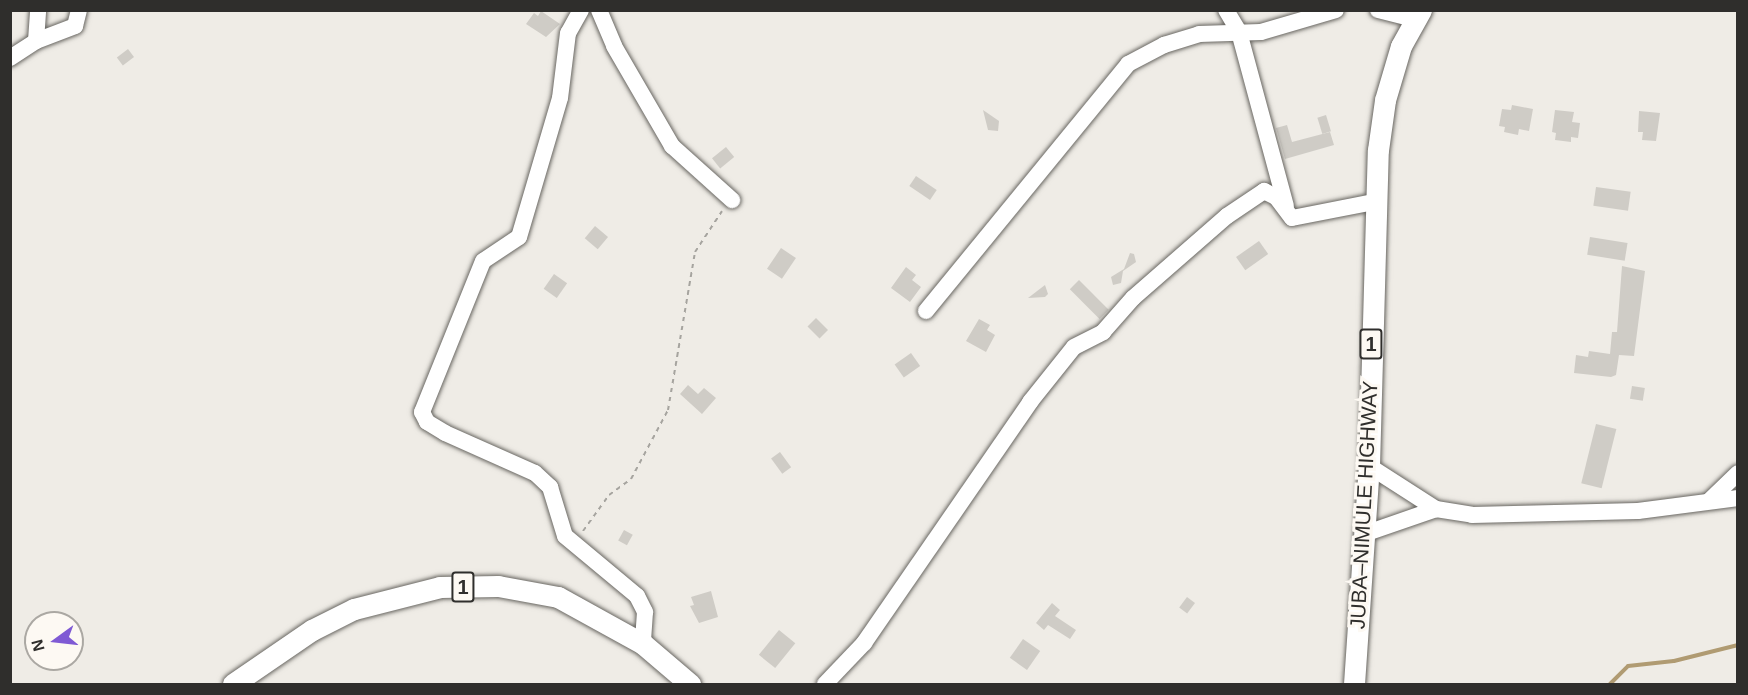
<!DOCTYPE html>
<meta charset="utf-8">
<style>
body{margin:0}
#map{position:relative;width:1748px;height:695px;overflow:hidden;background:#efece6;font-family:Helvetica,sans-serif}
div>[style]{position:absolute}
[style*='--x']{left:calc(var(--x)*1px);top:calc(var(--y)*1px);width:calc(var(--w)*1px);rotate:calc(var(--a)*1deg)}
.stream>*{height:4px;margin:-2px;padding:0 2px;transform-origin:2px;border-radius:2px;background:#b09b72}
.building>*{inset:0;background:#cfccc6;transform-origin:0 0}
.path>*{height:2px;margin-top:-1px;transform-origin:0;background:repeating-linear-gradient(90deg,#a6a49f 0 4.5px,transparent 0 9px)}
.roads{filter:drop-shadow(0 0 2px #686661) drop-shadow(0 0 2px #686661)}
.minor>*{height:16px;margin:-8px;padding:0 8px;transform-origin:8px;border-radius:8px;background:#fff}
.major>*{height:21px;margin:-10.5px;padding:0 10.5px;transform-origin:10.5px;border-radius:10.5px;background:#fff}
span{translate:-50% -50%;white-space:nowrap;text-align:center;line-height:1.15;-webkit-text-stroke:6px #fdf9f3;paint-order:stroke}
.shield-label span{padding:2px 4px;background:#fdf9f3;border:2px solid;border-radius:4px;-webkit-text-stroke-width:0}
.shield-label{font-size:20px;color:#2f2e2c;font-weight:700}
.street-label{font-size:21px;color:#2f2e2c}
.frame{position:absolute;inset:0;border:12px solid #2f2e2c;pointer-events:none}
.north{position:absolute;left:24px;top:611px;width:60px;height:60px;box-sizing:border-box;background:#fdf9f3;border:2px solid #aba8a3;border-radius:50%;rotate:255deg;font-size:16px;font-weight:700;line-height:24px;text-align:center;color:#2f2e2c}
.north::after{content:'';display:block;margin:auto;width:21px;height:27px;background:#7f5ad4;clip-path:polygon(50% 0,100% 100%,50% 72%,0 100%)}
</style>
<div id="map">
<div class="stream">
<i style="--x:1610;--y:684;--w:25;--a:-45"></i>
<i style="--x:1628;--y:666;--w:46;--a:-6.2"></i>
<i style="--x:1674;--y:661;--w:66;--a:-14"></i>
</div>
<div class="building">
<i style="clip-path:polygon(541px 11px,560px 24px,546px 37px,526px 24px,534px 13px,538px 16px)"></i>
<i style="left:128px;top:49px;width:10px;height:14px;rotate:53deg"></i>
<i style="clip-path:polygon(1512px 105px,1533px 109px,1529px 131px,1519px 129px,1518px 135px,1504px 132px,1505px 127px,1499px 126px,1502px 109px,1511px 110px)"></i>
<i style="clip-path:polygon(983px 110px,999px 121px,998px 131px,988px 130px)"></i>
<i style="clip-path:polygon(1555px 110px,1574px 112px,1572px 122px,1580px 123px,1578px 138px,1571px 137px,1571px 142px,1555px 140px,1556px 133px,1552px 132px)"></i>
<i style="clip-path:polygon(1639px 111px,1660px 113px,1656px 141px,1642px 140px,1643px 132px,1638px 132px)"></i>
<i style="left:1326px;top:115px;width:17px;height:9px;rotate:73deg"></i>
<i style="clip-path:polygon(1287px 125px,1292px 142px,1330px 132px,1334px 145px,1285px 159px,1276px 128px)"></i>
<i style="left:726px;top:147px;width:13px;height:18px;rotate:51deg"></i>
<i style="left:916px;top:176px;width:25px;height:12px;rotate:34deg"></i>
<i style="left:1596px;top:187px;width:35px;height:19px;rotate:8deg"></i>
<i style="left:595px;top:226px;width:17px;height:16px;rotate:40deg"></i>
<i style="left:1590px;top:237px;width:38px;height:18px;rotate:9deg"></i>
<i style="left:1259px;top:241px;width:16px;height:28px;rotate:55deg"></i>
<i style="left:781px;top:248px;width:18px;height:25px;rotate:34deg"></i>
<i style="clip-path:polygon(1130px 253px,1134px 254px,1136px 262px,1123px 271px,1121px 283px,1113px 285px,1111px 277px,1124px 269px)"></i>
<i style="clip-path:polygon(1622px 266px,1645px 271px,1634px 356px,1619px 355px,1616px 375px,1611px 377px,1574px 373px,1576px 355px,1588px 357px,1589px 351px,1610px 354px,1612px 332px,1617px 332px)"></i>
<i style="clip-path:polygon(906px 267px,916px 275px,912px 280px,921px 287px,910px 302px,891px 288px)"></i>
<i style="left:554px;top:274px;width:16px;height:18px;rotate:35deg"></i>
<i style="left:1079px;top:280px;width:42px;height:13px;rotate:45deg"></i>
<i style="clip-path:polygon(1045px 285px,1048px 294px,1045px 297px,1028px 298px)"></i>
<i style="left:816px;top:318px;width:17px;height:12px;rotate:45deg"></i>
<i style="clip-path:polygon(979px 319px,990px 325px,987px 330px,995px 335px,986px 352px,966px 341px)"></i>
<i style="left:911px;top:353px;width:16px;height:20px;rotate:55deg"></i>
<i style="clip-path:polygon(688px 385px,698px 394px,704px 388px,716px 398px,702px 414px,680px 394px)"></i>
<i style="left:1632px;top:386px;width:13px;height:13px;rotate:9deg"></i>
<i style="left:1596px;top:424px;width:21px;height:61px;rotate:14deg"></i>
<i style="left:780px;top:452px;width:19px;height:11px;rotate:54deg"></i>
<i style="left:624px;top:530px;width:10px;height:12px;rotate:29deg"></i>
<i style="clip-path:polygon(711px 591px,718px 617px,699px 623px,690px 606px,694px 605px,691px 597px)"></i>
<i style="left:1187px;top:597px;width:10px;height:13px;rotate:37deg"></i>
<i style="clip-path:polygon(1052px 603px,1060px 610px,1055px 616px,1076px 630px,1070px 639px,1048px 625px,1044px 630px,1036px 623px)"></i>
<i style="left:779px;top:630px;width:21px;height:32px;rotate:39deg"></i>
<i style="left:1023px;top:639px;width:21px;height:23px;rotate:35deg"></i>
</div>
<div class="path">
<i style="--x:583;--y:531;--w:44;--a:-54.2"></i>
<i style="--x:609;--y:495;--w:27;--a:-36"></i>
<i style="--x:631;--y:479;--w:78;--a:-61.8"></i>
<i style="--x:668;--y:410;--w:160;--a:-80.3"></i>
<i style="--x:695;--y:252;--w:49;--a:-56.6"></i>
</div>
<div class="roads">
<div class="minor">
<i style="--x:581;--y:10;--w:26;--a:119"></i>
<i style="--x:568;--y:33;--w:65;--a:97"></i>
<i style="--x:560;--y:98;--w:145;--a:106.4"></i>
<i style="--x:519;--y:237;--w:43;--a:146.3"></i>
<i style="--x:483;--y:261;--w:163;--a:112"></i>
<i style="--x:422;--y:412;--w:11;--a:63"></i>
<i style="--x:427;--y:422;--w:21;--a:31"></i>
<i style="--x:445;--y:433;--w:98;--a:24"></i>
<i style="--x:535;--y:473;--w:21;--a:43"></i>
<i style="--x:550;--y:487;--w:51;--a:73"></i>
<i style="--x:565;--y:536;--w:94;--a:39.8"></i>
<i style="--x:637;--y:596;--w:18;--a:63"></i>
<i style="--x:645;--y:612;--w:32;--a:94"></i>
<i style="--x:599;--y:10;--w:39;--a:67"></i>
<i style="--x:614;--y:46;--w:116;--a:59.9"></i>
<i style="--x:672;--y:146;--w:81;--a:42"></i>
<i style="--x:1226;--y:10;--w:26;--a:59"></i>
<i style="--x:1239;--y:32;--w:180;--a:74.9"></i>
<i style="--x:1378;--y:10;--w:38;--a:14"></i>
<i style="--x:36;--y:41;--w:42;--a:-21"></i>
<i style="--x:75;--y:26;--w:16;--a:-76"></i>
<i style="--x:10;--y:58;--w:31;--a:-33"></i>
<i style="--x:36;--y:41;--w:31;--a:-86"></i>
<i style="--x:926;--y:311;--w:319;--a:-50.7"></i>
<i style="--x:1128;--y:64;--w:41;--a:-27.8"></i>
<i style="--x:1164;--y:45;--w:37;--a:-17"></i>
<i style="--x:1199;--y:34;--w:62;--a:-1.8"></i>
<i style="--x:1261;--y:32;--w:78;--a:-16.3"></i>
<i style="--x:1369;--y:466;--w:80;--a:32.7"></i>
<i style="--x:1436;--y:509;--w:36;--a:9"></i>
<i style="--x:1472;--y:515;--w:166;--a:-1.4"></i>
<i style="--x:1638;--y:511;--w:101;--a:-7.4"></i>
<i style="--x:1709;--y:501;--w:40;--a:-44"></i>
<i style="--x:1364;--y:534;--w:76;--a:-19.1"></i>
<i style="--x:825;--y:684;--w:57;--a:-46.4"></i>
<i style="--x:864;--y:643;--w:293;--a:-55.4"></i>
<i style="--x:1030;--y:402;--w:70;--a:-51.3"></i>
<i style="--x:1074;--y:347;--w:33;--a:-27"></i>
<i style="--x:1103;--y:332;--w:45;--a:-48.6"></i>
<i style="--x:1133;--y:298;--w:125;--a:-41.1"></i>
<i style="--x:1227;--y:216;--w:45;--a:-34"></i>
<i style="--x:1264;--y:191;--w:13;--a:27"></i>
<i style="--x:1276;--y:197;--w:26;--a:53"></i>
<i style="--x:1292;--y:218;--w:84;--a:-11"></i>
</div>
<div class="major">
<i style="--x:233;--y:684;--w:96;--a:-34.4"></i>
<i style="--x:312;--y:630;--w:47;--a:-26.6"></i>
<i style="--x:354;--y:609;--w:89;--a:-14.3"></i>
<i style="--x:440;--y:587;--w:58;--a:-1"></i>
<i style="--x:498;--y:586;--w:61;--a:10.4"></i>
<i style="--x:558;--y:597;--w:97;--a:28.9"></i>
<i style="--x:643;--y:644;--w:62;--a:40.4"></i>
<i style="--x:1354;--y:684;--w:219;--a:-86.1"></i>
<i style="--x:1369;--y:466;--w:316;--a:-88.4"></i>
<i style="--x:1378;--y:150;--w:50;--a:-82"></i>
<i style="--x:1385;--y:100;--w:56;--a:-73.5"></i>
<i style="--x:1401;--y:46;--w:41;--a:-60.9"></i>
</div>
</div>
<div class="shield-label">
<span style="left:1371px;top:344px">1</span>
<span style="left:463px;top:587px">1</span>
</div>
<div class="street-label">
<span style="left:1364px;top:505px;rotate:-87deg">JUBA–NIMULE HIGHWAY</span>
</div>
<div class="frame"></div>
<div class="north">N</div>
</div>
